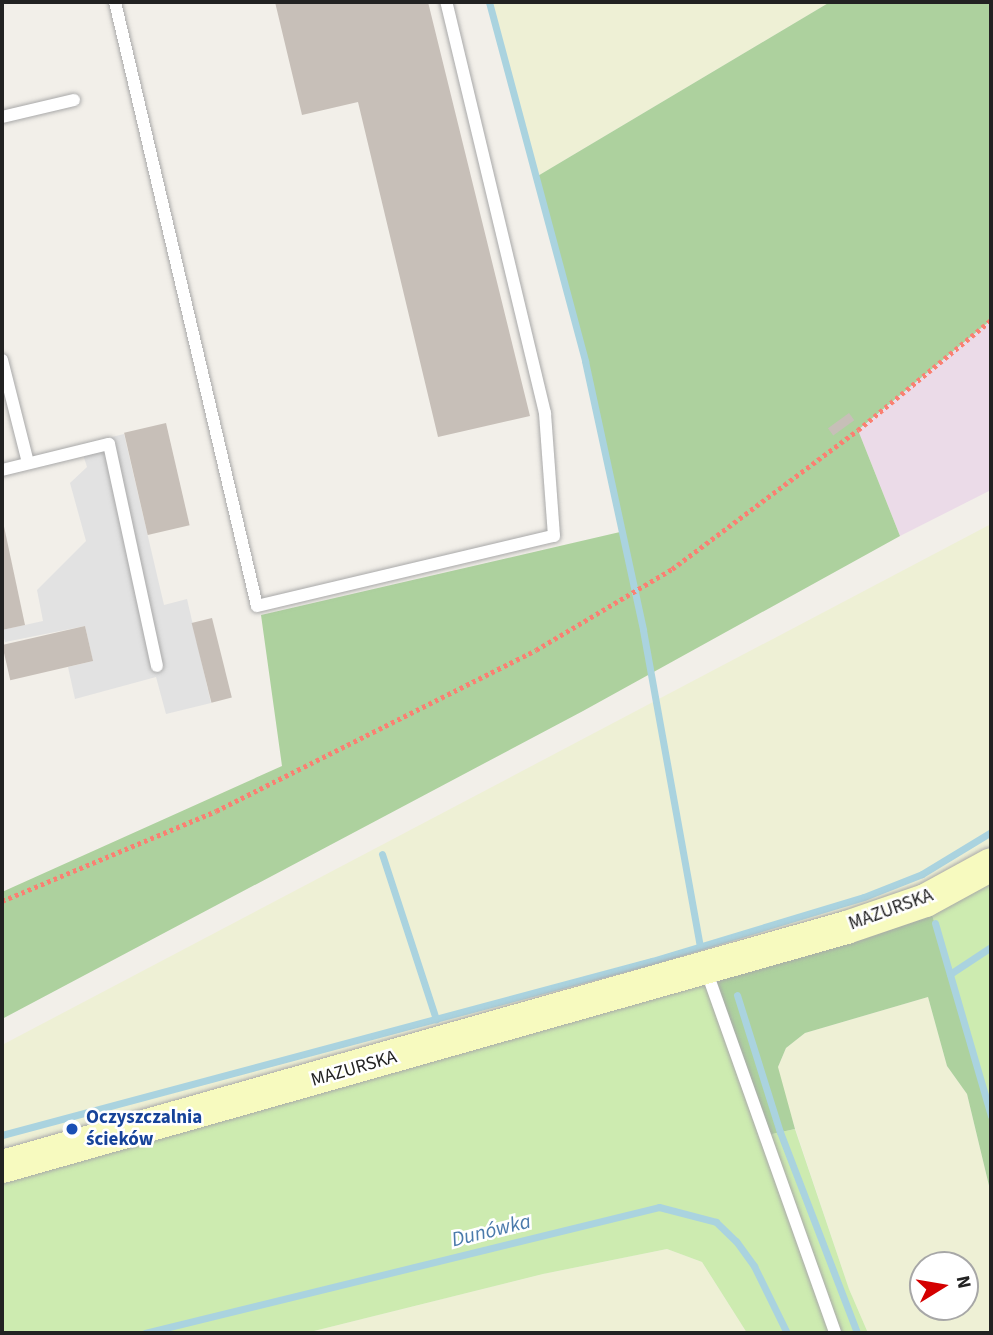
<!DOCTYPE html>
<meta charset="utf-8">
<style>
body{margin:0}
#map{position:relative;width:993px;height:1335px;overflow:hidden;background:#f2efe9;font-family:"Source Sans 3",sans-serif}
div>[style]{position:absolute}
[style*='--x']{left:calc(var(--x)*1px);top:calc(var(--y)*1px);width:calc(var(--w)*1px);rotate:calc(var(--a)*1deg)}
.industrial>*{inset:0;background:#ebdbe8}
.farmland>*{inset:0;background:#eef0d5}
.grass>*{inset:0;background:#cdebb0}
.forest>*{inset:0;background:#add19e}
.parking>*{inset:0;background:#e2e2e2}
.stream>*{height:7px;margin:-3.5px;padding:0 3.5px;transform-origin:3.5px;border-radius:3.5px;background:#aad3df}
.building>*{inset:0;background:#c7bfb8;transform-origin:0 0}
.path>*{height:4.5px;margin-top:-2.25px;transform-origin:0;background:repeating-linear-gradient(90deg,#fa8072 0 3.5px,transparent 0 7px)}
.roads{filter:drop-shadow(0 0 2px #a9a9a9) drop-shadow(0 0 2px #a9a9a9)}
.service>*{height:12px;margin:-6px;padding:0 6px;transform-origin:6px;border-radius:6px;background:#fff}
.secondary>*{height:33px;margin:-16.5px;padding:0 16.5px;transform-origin:16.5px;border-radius:16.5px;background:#f7fabf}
.dots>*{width:19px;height:19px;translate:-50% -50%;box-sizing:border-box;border:4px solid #fff;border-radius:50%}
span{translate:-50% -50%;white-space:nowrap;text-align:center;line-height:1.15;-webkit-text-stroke:5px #fff;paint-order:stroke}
.street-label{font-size:19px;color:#222}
.transit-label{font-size:19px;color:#164399;font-weight:700}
.left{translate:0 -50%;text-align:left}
.water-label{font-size:21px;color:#4a7aab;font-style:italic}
.frame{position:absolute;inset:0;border:4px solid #222;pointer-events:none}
.north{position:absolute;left:909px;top:1251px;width:70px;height:70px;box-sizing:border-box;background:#fff;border:2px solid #a7a7a7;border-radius:50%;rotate:79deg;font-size:19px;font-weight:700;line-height:28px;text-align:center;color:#222}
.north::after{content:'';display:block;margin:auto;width:24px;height:32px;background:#d40000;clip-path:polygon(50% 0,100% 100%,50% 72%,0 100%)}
</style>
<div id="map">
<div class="industrial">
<i style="clip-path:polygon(991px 320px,991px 490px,900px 536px,858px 430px)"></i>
</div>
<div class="farmland">
<i style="clip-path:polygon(489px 2px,830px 2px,536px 177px)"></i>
<i style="clip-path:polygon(991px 524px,991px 846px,974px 859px,895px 897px,2px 1153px,2px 1045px)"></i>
<i style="clip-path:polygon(evenodd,928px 997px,947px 1066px,967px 1094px,991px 1194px,991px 1333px,868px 1333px,849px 1289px,780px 1083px,778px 1067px,786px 1048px,805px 1033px,928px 997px,923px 1265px,965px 1265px,965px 1307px,923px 1307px,923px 1265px)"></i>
<i style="clip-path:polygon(667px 1249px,702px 1262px,747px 1333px,306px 1333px,543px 1274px)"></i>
</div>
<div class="grass">
<i style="clip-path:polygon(991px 879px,991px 1116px,931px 911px)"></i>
<i style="clip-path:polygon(709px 978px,763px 1136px,795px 1129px,849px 1289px,868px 1333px,747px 1333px,702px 1262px,667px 1249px,543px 1274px,306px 1333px,2px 1333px,2px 1180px)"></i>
</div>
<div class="forest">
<i style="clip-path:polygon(830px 2px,991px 2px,991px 320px,858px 430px,900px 536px,583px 711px,2px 1019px,2px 892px,282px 766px,261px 615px,620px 532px,585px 361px,536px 177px)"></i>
<i style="clip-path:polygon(931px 911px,991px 1116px,991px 1194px,967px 1094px,947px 1066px,928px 997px,805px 1033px,786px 1048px,778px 1067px,795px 1129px,763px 1136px,709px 978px)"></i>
</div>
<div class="parking">
<i style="clip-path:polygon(124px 434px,164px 605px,187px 599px,211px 703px,166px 714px,156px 677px,75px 699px,68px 667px,93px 661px,85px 626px,5px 642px,2px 630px,43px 621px,37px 590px,86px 541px,70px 483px,87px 467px,80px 445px)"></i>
</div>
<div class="stream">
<i style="--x:489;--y:2;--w:372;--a:75"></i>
<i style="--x:585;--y:361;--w:275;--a:77.8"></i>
<i style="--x:643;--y:630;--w:321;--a:79.8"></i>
<i style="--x:382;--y:854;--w:174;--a:71.9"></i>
<i style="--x:935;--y:923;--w:201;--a:73.8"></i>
<i style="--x:950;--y:974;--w:49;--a:-33.4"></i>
<i style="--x:737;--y:995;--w:144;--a:72.6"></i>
<i style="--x:780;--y:1132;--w:215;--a:69"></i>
<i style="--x:2;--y:1135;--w:673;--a:-14.99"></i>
<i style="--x:652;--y:961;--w:221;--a:-16.8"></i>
<i style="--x:864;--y:897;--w:62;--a:-21.6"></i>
<i style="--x:922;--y:874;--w:81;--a:-31.3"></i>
<i style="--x:145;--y:1333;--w:529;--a:-13.77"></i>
<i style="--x:659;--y:1207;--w:59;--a:14.7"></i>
<i style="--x:716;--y:1222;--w:28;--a:44"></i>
<i style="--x:736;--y:1241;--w:31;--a:54"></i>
<i style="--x:754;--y:1266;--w:75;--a:63.8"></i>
</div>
<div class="building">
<i style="clip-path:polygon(275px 2px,428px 2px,530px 416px,438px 437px,358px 102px,302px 115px)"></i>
<i style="left:849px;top:413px;width:9px;height:26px;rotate:54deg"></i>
<i style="left:166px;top:423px;width:105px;height:43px;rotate:77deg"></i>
<i style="clip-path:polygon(2px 517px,25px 625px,2px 630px)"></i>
<i style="left:212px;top:618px;width:82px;height:21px;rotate:76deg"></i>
<i style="left:85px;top:626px;width:36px;height:85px;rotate:77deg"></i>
</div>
<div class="path">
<i style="--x:2;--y:901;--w:232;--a:-22.8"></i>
<i style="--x:216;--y:811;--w:358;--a:-26.7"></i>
<i style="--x:536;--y:650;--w:158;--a:-30.8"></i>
<i style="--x:672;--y:569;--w:232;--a:-36.8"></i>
<i style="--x:858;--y:430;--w:173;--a:-39.6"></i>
</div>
<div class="roads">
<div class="service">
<i style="--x:115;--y:2;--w:620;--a:76.77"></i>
<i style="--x:257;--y:606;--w:305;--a:-13.3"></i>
<i style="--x:554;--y:536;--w:123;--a:-94.2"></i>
<i style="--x:545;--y:413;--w:423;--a:-103.5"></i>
<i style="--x:2;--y:117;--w:74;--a:-13.3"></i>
<i style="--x:2;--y:360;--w:106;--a:75.8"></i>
<i style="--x:2;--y:470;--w:110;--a:-13.7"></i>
<i style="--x:109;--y:444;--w:227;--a:77.8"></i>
<i style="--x:705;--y:967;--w:388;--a:70.4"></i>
</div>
<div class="secondary">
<i style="--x:2;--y:1166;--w:877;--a:-15.81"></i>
<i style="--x:846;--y:927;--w:83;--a:-18.9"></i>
<i style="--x:925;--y:900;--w:75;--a:-28.6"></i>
</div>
</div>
<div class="dots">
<i style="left:72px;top:1129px;background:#1a4fb4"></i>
</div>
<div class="street-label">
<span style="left:891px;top:910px;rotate:-20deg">MAZURSKA</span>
<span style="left:354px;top:1069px;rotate:-16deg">MAZURSKA</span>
</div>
<div class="transit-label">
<span class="left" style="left:86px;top:1129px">Oczyszczalnia<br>ścieków</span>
</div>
<div class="water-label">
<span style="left:491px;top:1230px;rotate:-14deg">Dunówka</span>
</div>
<div class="frame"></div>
<div class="north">N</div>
</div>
